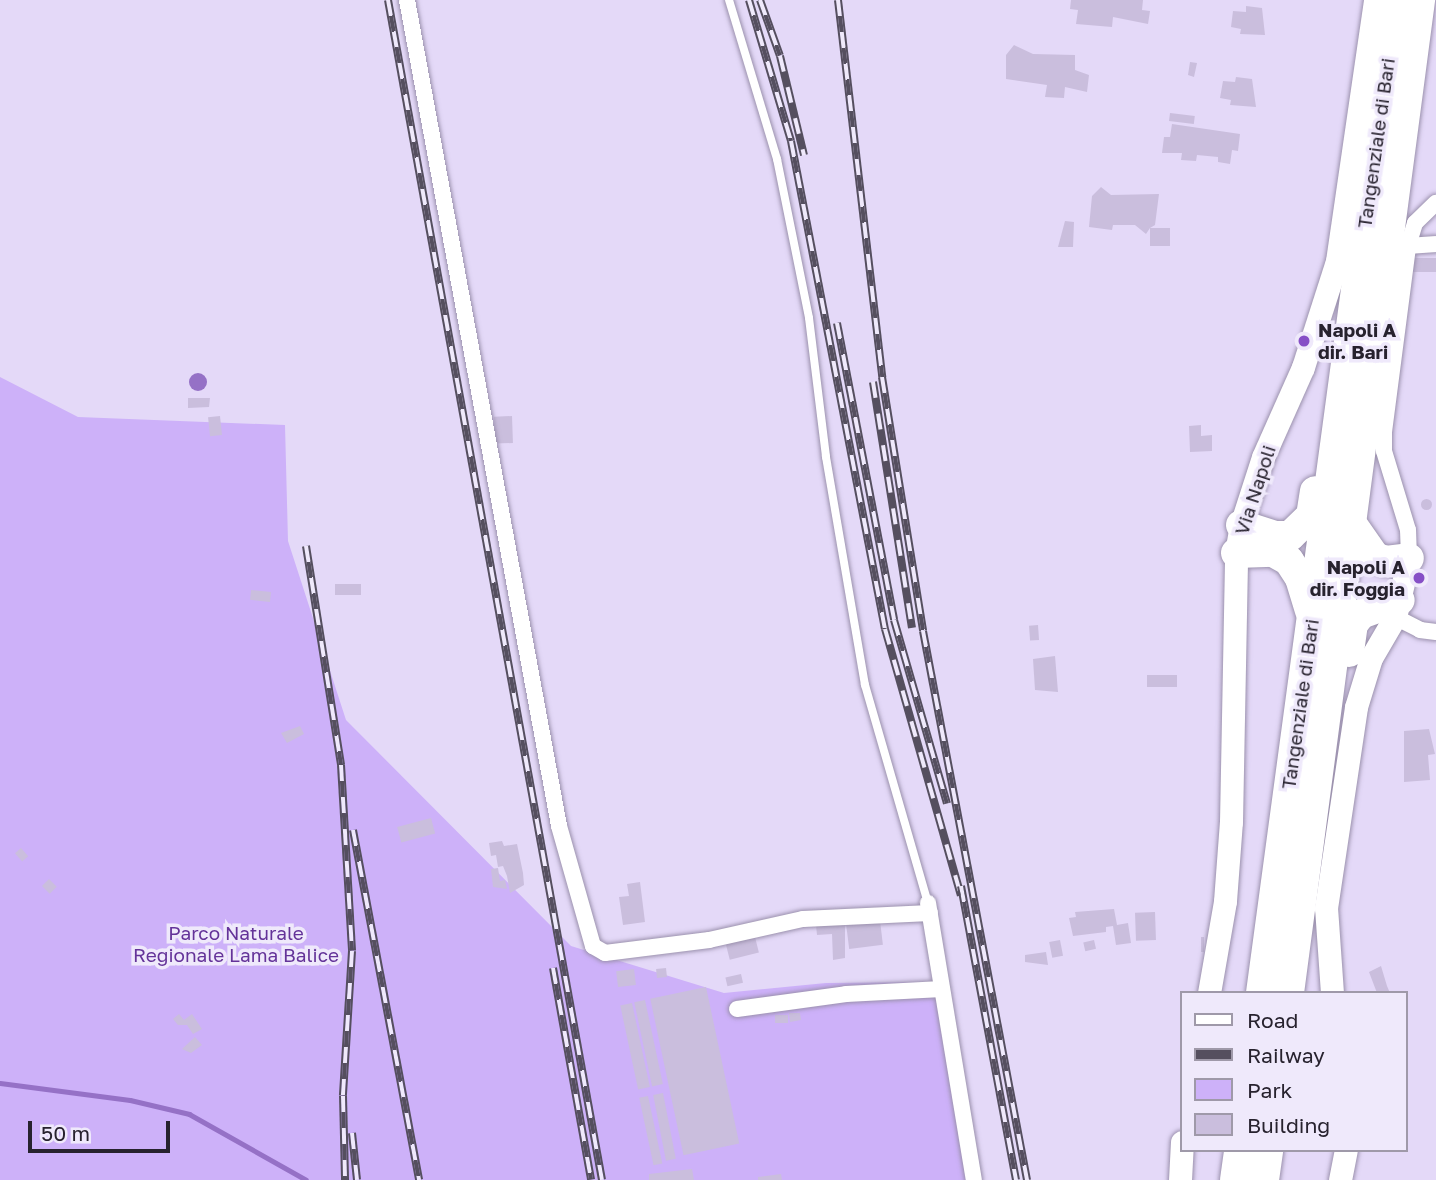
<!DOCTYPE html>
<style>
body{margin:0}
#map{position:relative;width:1436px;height:1180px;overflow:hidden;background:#e4d9f8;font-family:"Golos Text",sans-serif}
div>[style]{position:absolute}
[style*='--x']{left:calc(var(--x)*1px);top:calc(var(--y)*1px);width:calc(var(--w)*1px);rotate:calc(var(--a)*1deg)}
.green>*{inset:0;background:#cdb1f9}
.water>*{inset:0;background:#9571c6}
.round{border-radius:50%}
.stream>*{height:5px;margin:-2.5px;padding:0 2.5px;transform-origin:2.5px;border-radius:2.5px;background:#9571c6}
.building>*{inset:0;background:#cabedd;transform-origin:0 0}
.roads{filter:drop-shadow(0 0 2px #9b91ad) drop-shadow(0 0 2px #9b91ad)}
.lane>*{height:8px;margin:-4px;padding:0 4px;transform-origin:4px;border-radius:4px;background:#fff}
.street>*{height:16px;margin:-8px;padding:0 8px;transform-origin:8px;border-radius:8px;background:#fff}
.secondary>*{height:23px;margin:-11.5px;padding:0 11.5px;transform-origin:11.5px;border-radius:11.5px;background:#fff}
.highway>*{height:30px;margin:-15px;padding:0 15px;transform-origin:15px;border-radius:15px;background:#fff}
.rail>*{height:8px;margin-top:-4px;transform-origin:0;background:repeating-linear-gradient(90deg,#efe9fb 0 16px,#554f5f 0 32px);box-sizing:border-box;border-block:2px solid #554f5f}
.dots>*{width:19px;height:19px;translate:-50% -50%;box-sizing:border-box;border:4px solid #efe9fb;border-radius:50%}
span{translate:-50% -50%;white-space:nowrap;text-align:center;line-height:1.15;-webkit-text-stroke:7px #efe9fb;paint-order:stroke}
.street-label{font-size:19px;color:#27222e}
.poi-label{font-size:19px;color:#27222e;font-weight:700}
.left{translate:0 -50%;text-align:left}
.right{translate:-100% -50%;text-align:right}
.park-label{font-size:19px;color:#643399}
.legend{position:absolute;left:1180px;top:991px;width:228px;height:161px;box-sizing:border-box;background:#efe9fb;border:2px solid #9f99a9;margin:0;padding:9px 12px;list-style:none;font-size:21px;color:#27222e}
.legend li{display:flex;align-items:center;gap:14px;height:35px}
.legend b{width:35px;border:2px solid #9f99a9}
.scale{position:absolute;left:28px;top:1121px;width:142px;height:32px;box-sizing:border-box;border:4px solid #27222e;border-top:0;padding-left:9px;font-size:21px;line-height:24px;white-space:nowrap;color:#27222e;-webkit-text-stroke:5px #efe9fb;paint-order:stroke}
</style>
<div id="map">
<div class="green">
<i style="clip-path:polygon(0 377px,78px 417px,285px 425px,288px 541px,346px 720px,571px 946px,724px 993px,826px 983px,941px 982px,970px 1180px,0 1180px)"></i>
</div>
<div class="water">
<i class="round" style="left:189px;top:373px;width:18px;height:18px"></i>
</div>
<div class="stream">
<i style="--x:0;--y:1083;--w:131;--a:7.5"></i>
<i style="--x:130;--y:1100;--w:61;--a:13.3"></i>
<i style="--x:189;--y:1114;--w:134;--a:29.4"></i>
</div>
<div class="building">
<i style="clip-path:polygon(1071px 0,1143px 0,1142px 10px,1150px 11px,1148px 24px,1113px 17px,1112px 27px,1076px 24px,1078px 10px,1070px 9px)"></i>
<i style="clip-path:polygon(1246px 6px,1262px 8px,1265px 35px,1240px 34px,1241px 29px,1231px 27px,1233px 11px,1246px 12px)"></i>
<i style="clip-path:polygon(1014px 45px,1033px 54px,1075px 55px,1075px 70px,1089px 75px,1087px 92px,1065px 87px,1064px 98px,1045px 97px,1047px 85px,1006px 79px,1006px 55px)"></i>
<i style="clip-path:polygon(1190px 62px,1197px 63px,1194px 77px,1188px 75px)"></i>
<i style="clip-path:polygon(1236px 77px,1252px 79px,1256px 107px,1230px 105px,1231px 100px,1220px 98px,1223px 81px,1235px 82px)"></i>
<i style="left:1170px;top:113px;width:25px;height:8px;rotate:7deg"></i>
<i style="clip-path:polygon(1172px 124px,1240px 134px,1238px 151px,1232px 150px,1230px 164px,1218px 162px,1218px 157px,1197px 155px,1196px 161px,1181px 160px,1182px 153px,1162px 153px,1164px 137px,1170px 137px)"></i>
<i style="clip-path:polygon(1101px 187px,1111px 195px,1159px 194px,1155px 225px,1150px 228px,1170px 228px,1170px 246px,1150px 246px,1150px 228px,1146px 234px,1135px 225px,1113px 225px,1112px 230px,1089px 227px,1092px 196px)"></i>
<i style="clip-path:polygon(1065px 221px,1074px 222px,1073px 247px,1058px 247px)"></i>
<i style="left:1436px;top:258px;width:14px;height:23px;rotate:90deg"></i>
<i style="clip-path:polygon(188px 398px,210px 398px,209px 407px,188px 408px)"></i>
<i style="left:220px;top:416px;width:19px;height:12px;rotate:84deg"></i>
<i style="left:512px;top:416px;width:27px;height:18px;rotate:88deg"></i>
<i style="clip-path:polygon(1201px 425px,1201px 436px,1212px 435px,1212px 451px,1190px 452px,1189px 426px)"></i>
<i class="round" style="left:1420.5px;top:498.5px;width:11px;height:11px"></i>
<i style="left:335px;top:584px;width:26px;height:11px"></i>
<i style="left:271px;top:592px;width:10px;height:20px;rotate:96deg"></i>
<i style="left:1038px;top:625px;width:15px;height:9px;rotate:86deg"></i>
<i style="clip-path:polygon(1055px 656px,1058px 692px,1035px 690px,1033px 659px)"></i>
<i style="left:1147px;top:675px;width:30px;height:12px"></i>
<i style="clip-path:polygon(300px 726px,304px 734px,287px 743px,281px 733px)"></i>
<i style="clip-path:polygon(1429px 729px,1435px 754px,1428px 755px,1430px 780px,1404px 782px,1404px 731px)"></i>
<i style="left:431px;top:818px;width:16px;height:35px;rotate:75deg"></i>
<i style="clip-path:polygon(502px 841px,504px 846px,517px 844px,523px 873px,524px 885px,510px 893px,507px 876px,503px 866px,498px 867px,496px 855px,491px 856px,489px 843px)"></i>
<i style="left:21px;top:848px;width:11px;height:8px;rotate:49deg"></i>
<i style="clip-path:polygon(498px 868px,500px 881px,505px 880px,507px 889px,493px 887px,491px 869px)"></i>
<i style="left:49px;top:879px;width:11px;height:10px;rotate:45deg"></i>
<i style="clip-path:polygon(640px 882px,645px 922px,623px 925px,619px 897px,629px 896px,627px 884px)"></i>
<i style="clip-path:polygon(1114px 909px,1117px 925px,1128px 923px,1131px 943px,1116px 945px,1113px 926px,1106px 927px,1106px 932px,1073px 936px,1069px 918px,1076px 917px,1075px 912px)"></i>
<i style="left:1155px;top:912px;width:28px;height:20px;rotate:88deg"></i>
<i style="left:880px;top:921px;width:24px;height:34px;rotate:83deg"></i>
<i style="clip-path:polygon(816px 925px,845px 925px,845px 958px,833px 960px,832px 934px,817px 935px)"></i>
<i style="left:755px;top:937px;width:16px;height:30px;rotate:76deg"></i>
<i style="left:1201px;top:937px;width:3px;height:15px"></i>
<i style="left:1060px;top:940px;width:16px;height:11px;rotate:79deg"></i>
<i style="left:1094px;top:940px;width:9px;height:11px;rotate:77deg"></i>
<i style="clip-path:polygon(1046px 952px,1048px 965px,1025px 962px,1025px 955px)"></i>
<i style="clip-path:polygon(1381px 966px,1387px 986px,1390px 993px,1377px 993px,1369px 972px)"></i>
<i style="left:666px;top:968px;width:9px;height:10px;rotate:84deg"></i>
<i style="left:634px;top:969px;width:16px;height:18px;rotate:83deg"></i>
<i style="left:741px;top:974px;width:9px;height:16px;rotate:77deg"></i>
<i style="left:706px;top:987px;width:160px;height:57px;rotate:78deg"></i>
<i style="left:645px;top:1000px;width:86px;height:11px;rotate:78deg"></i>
<i style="left:632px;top:1003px;width:86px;height:12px;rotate:78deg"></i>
<i style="clip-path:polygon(789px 1013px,800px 1013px,801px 1020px,790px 1022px)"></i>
<i style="clip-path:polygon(179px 1014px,184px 1020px,192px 1014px,202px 1029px,193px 1034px,187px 1025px,178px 1025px,173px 1019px)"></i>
<i style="left:788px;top:1015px;width:8px;height:13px;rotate:90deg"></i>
<i style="clip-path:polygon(195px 1037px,202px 1045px,191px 1053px,182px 1049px)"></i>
<i style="left:663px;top:1093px;width:67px;height:10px;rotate:79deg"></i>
<i style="left:648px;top:1096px;width:69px;height:9px;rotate:78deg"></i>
<i style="clip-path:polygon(692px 1169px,694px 1180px,649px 1180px,649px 1174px)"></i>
<i style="clip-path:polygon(781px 1174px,782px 1180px,758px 1180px,758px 1177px)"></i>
</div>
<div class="roads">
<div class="lane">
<i style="--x:729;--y:0;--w:166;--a:73.2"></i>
<i style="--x:777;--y:159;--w:162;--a:78.6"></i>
<i style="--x:809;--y:318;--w:140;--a:83"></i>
<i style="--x:826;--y:457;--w:231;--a:80.3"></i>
<i style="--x:865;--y:685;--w:227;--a:73.9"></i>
</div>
<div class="street">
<i style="--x:407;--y:0;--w:840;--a:79.57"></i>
<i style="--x:559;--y:826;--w:125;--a:74.2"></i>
<i style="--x:593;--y:946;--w:14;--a:30"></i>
<i style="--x:605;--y:953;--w:105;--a:-7.1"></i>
<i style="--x:709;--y:940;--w:96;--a:-12.6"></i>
<i style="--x:803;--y:919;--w:127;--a:-2.7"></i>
<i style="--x:1408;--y:246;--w:28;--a:-4"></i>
<i style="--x:1409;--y:558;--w:28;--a:-92"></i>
<i style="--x:1408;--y:530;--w:83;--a:-106.9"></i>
<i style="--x:1384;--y:451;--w:19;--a:-90"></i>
<i style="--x:1384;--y:432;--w:188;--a:-82.6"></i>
<i style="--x:1408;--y:246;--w:24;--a:-73"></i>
<i style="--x:1415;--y:223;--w:29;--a:-44"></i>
<i style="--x:1395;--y:617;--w:28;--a:27"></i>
<i style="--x:1420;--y:630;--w:16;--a:7"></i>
<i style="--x:928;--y:903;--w:281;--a:80.6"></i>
<i style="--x:737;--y:1009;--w:110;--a:-7.8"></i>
<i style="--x:846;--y:994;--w:96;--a:-3"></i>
</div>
<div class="secondary">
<i style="--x:1209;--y:993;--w:93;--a:-80.1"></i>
<i style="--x:1225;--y:901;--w:79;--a:-85.7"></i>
<i style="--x:1231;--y:822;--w:269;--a:-88.9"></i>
<i style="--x:1236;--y:553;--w:28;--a:-80"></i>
<i style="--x:1241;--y:525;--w:71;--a:-72.1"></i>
<i style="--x:1263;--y:457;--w:98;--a:-66"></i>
<i style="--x:1303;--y:367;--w:111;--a:-72.2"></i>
<i style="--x:1337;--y:261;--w:264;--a:-81.7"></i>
<i style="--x:1332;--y:993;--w:85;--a:-94"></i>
<i style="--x:1326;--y:908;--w:203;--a:-81.5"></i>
<i style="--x:1356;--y:707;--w:51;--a:-73"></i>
<i style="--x:1371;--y:658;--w:48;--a:-59.7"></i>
<i style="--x:1395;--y:617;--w:61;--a:-76.7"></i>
<i style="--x:1180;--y:1180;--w:38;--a:-87"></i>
<i style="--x:1340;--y:1180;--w:31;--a:-79"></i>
</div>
<div class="highway">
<i style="--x:1352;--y:524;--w:40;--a:55.1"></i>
<i style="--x:1375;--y:557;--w:12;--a:20"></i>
<i style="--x:1386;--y:561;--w:23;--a:-7"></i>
<i style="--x:1241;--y:525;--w:36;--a:18"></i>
<i style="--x:1275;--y:536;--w:15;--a:0"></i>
<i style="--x:1290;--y:536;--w:29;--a:-44"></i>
<i style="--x:1311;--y:516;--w:25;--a:-81"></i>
<i style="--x:1236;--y:553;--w:37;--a:-2"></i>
<i style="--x:1273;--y:552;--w:18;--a:29"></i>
<i style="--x:1289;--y:561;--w:20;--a:57"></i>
<i style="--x:1300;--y:578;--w:34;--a:73"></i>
<i style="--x:1349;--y:652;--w:28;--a:-82"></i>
<i style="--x:1353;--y:624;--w:13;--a:-51"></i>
<i style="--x:1361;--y:614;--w:41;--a:-19.7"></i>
<i style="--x:1261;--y:993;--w:1002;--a:-82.31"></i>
<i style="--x:1289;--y:993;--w:1002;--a:-82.48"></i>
<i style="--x:1235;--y:1180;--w:30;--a:-82"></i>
<i style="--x:1264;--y:1180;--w:30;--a:-82"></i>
</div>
</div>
<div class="rail">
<i style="--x:388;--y:0;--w:1199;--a:79.72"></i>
<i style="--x:749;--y:0;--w:147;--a:73.4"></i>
<i style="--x:791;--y:141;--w:497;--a:79.1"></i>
<i style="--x:885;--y:629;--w:277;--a:74.1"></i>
<i style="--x:760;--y:0;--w:59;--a:70.3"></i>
<i style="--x:780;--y:56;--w:102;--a:76.4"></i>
<i style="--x:838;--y:0;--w:380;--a:83.3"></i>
<i style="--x:882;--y:377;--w:257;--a:80.8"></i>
<i style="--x:923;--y:631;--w:559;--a:79.27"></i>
<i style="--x:837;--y:323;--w:302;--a:79.1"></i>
<i style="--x:894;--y:620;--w:191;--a:73.9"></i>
<i style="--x:873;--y:382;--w:249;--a:81"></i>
<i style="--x:306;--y:546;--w:222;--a:80.9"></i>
<i style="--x:341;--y:765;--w:186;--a:86.6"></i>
<i style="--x:352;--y:951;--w:145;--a:93.6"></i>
<i style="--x:343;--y:1096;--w:84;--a:88.6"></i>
<i style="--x:353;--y:830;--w:356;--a:79.3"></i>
<i style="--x:961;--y:886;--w:299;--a:79.4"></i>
<i style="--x:553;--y:968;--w:215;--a:79.8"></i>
<i style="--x:352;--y:1133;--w:47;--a:83.9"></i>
</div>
<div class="dots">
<i style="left:1304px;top:341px;background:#864fc6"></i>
<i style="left:1419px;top:578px;background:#864fc6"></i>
</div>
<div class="street-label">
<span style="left:1376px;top:143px;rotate:-82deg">Tangenziale di Bari</span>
<span style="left:1255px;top:490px;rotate:-72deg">Via Napoli</span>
<span style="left:1300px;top:704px;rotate:-82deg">Tangenziale di Bari</span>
</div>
<div class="poi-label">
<span class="left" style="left:1318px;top:341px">Napoli A<br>dir. Bari</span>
<span class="right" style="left:1405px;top:578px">Napoli A<br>dir. Foggia</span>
</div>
<div class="park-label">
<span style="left:236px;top:944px">Parco Naturale<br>Regionale Lama Balice</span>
</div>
<ul class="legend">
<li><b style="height:9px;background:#fff"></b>Road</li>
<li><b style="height:9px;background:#554f5f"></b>Railway</li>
<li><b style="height:19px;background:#cdb1f9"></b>Park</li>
<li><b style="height:19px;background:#cabedd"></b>Building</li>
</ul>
<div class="scale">50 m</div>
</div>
